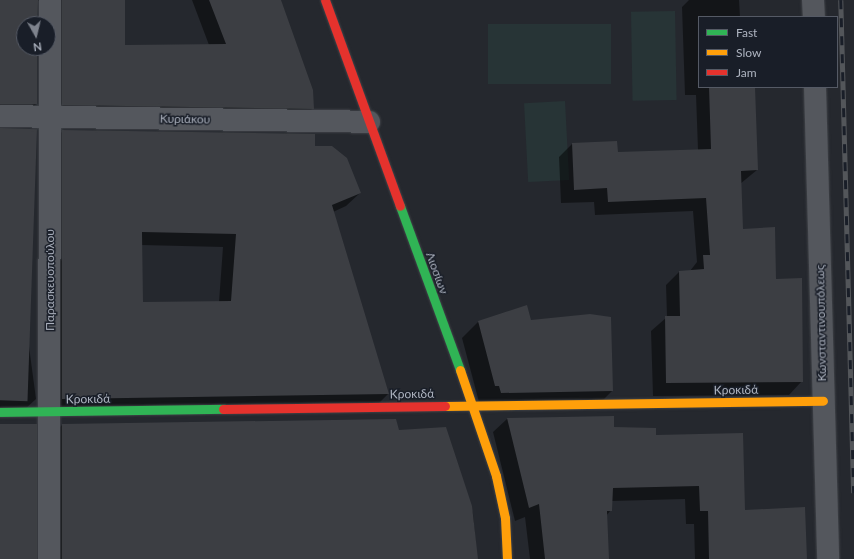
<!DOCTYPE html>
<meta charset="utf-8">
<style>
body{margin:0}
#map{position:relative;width:854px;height:559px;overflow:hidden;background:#25282e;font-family:Lato,sans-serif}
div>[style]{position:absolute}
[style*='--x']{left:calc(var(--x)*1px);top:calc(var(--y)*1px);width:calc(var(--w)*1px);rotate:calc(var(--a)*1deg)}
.green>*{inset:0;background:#273436;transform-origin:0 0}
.shadow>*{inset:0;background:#0007}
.building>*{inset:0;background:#3c3e43;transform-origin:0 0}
.roads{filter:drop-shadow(0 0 1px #404348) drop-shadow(0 0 1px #404348)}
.street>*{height:22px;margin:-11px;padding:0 11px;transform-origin:11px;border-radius:11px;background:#54575d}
.fast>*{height:9px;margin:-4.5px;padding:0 4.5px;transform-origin:4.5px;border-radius:4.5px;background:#30b455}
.slow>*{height:9px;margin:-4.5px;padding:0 4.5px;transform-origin:4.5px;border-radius:4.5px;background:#ff9f0a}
.jam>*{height:9px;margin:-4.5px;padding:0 4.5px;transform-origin:4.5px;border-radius:4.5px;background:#e5322d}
.rail>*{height:4.5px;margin-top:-2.25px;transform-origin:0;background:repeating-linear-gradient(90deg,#191e28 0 9px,#53565a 0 18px);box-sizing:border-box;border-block:1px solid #53565a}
span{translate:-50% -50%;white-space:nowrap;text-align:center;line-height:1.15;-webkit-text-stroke:3px #191e28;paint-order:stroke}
.street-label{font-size:12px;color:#aeb4c0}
.legend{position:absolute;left:698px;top:16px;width:140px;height:72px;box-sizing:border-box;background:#191e28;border:1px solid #555a65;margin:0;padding:5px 7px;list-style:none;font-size:12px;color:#aeb4c0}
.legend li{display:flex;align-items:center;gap:8px;height:20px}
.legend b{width:20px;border:1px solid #555a65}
.north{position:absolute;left:16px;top:16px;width:40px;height:40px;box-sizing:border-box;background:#191e28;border:1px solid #555a65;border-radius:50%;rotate:172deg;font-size:11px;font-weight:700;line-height:16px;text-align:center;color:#aeb4c0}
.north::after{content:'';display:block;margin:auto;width:14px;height:18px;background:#7e838d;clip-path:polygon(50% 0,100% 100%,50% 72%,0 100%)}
</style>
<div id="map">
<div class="green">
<i style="left:675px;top:11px;width:89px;height:44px;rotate:89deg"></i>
<i style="left:611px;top:24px;width:60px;height:123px;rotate:90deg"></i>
<i style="left:565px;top:101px;width:79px;height:41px;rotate:87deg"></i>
</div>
<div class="shadow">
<i style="clip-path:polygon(0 0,124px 0,124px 46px,209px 45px,192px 0,280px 0,313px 108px,300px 121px,50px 117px,43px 1px,36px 1px,36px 24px,24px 24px,24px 48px,36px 48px,36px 104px,24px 116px,0 116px)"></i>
<i style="clip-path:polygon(689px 0,739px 0,740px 17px,699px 17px,699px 87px,754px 87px,757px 170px,740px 184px,742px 230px,775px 280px,802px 381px,789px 395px,653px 396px,651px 331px,667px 317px,666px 285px,679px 272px,690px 271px,697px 262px,693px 211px,595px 215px,594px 202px,561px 203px,559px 157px,572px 144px,617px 154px,698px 150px,696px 95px,685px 95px,682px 7px)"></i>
<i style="clip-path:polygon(0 129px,36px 399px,23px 411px,0 412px)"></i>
<i style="clip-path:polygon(evenodd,63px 131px,315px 147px,360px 193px,346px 206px,333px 212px,388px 394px,375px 407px,49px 412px,49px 144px,63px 131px,141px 245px,223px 247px,219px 302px,142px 303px,141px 245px)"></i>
<i style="clip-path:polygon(478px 322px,612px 391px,596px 407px,479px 402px,462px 338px)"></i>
<i style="clip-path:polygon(507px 419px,613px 428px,744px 511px,807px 559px,695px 559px,694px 524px,686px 524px,685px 499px,612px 501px,611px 510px,606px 516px,608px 559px,530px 559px,525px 517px,515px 521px,493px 432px)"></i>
<i style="clip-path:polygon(62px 425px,399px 431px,445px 428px,473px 514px,477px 559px,49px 559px,50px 437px)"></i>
</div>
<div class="building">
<i style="clip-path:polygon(0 0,38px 0,37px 24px,24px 24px,24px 48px,37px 48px,37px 104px,0 104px)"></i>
<i style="clip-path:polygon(62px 0,125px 0,125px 45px,226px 44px,209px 0,281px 0,313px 90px,314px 109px,62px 105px)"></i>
<i style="clip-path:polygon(709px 87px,755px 87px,758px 170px,741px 171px,743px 229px,775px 227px,776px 279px,802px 278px,803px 382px,666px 383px,665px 316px,680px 316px,679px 271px,704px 269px,703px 255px,710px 255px,706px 198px,608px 202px,607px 188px,574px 190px,572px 143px,617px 141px,618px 152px,711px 149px)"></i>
<i style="left:0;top:128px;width:37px;height:272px;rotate:2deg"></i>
<i style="clip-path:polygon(evenodd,62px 130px,315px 134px,315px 146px,332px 146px,347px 158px,361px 193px,332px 205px,389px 394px,62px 399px,62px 130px,142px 232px,236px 234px,231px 301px,143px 302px,142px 232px)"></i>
<i style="clip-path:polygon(527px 305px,531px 320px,590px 314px,611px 317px,613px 391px,501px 393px,499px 386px,495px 386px,478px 321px)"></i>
<i style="clip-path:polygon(614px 416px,614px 427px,656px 428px,656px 435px,743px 433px,745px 510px,805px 507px,807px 559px,709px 559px,708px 511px,700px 511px,699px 486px,613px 488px,612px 511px,607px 511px,609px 559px,545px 559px,539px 504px,529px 508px,507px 418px)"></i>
<i style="clip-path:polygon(396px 419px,399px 430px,446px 427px,472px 506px,478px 559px,62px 559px,62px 424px)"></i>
<i style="left:0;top:424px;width:37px;height:135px"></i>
</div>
<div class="roads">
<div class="street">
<i style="--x:813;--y:0;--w:17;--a:87"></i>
<i style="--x:815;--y:87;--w:472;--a:88.4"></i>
<i style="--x:0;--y:116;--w:369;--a:0.9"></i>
<i style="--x:49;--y:559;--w:559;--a:-89.9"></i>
</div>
<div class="fast">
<i style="--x:400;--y:206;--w:175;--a:69.9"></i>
<i style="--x:0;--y:412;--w:223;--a:-0.8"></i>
</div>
<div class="slow">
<i style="--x:460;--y:370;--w:112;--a:71.2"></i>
<i style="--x:496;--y:476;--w:43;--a:77.9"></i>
<i style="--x:505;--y:518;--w:41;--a:87.2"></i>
<i style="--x:445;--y:406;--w:378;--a:-0.8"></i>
</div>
<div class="jam">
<i style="--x:325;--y:0;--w:219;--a:70"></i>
<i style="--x:223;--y:409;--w:222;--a:-0.8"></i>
</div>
</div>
<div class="rail">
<i style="--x:841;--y:0;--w:493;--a:88.5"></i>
</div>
<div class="street-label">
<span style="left:185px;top:119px;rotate:1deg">Κυριάκου</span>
<span style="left:437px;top:273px;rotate:70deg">Λιοσίων</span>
<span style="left:50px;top:280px;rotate:-90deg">Παρασκευοπούλου</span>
<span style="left:821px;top:323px;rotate:-91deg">Κωνσταντινουπόλεως</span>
<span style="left:736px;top:390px;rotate:-1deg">Κροκιδά</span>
<span style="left:412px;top:394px;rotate:-1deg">Κροκιδά</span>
<span style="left:88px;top:399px;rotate:-1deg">Κροκιδά</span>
</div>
<ul class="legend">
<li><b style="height:5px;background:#30b455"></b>Fast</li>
<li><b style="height:5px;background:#ff9f0a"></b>Slow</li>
<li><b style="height:5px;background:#e5322d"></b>Jam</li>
</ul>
<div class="north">N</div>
</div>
